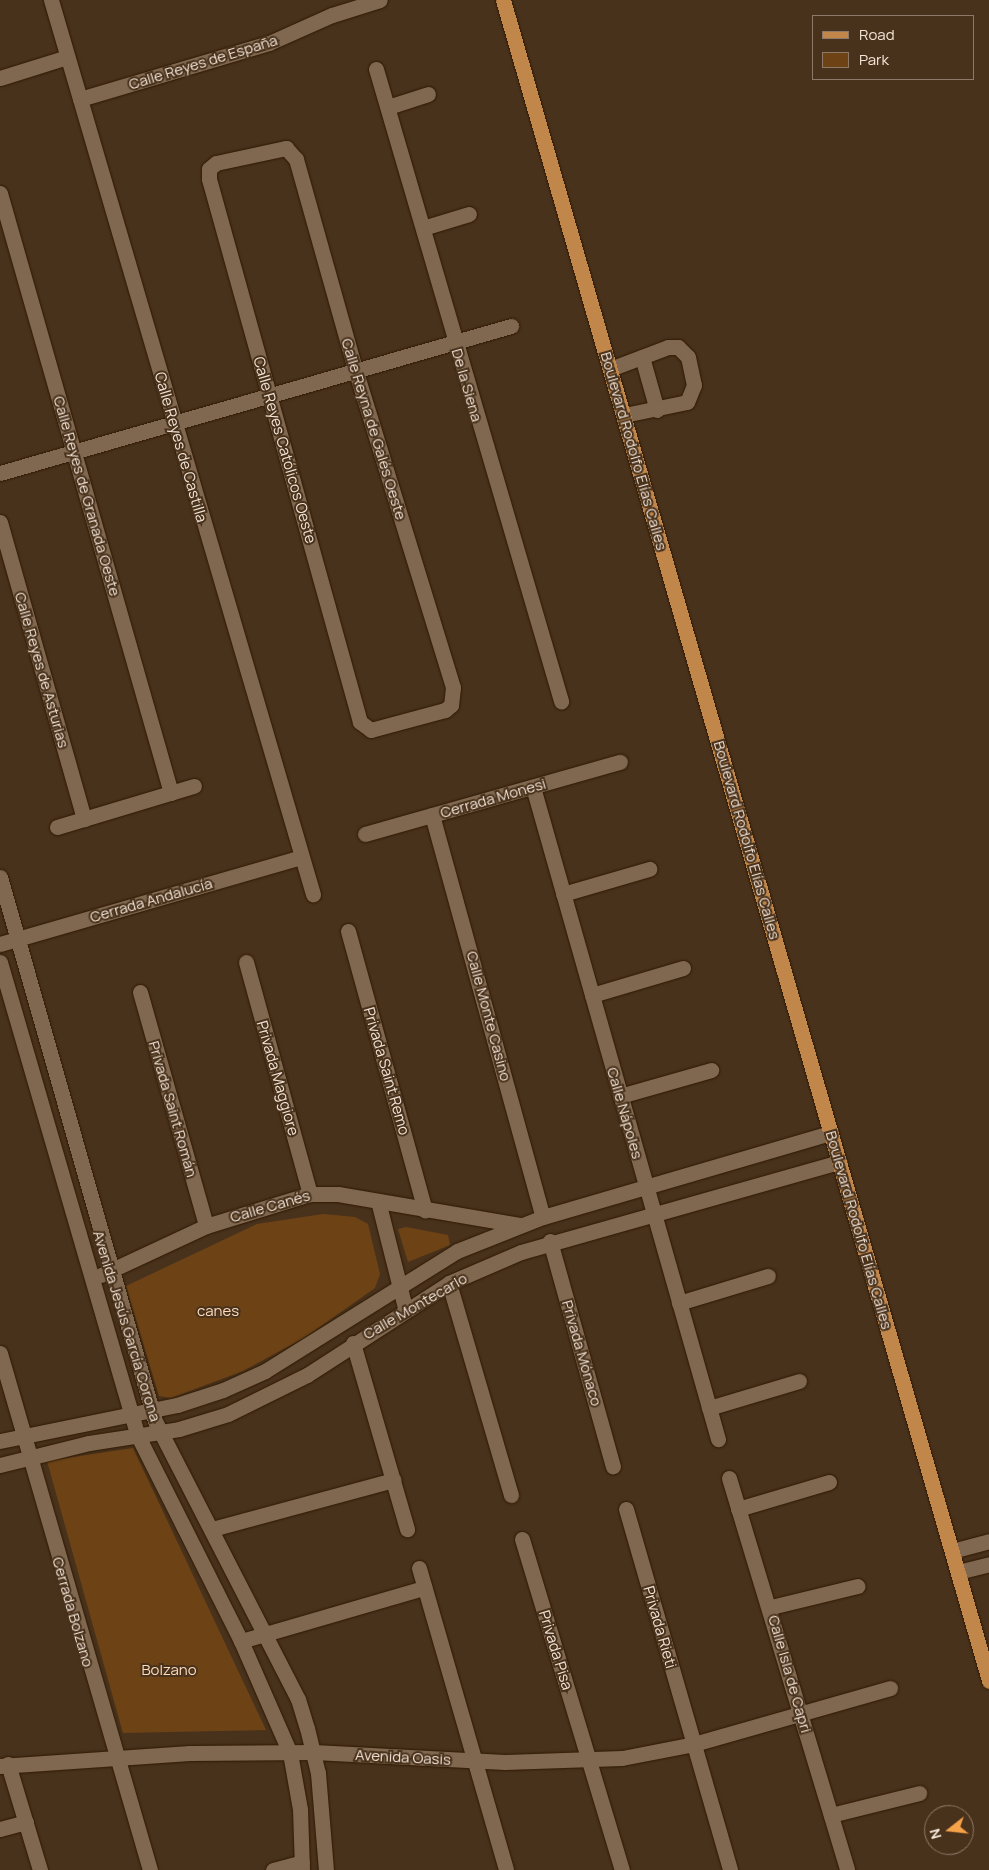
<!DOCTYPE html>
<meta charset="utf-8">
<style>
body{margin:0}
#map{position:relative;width:989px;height:1870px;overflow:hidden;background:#49321c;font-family:Manrope,sans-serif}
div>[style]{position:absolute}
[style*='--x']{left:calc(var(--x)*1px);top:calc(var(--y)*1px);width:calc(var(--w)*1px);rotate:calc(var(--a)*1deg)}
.green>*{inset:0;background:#6d4316}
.roads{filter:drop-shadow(0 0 1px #2e1903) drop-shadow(0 0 1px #2e1903)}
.minor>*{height:15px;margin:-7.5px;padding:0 7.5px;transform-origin:7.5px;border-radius:7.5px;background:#80674f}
.major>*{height:15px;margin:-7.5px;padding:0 7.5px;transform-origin:7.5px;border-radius:7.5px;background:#c0864a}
span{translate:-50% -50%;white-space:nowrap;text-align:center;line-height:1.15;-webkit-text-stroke:4px #49321c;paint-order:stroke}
.street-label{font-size:15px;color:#f3e4d7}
.park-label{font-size:15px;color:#fcdbbd}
.legend{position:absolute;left:812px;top:15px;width:162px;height:65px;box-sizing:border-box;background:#49321c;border:1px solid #8d7967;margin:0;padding:6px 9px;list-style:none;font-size:15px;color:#f3e4d7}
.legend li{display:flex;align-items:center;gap:10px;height:25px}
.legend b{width:25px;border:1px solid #8d7967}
.north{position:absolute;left:924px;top:1805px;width:50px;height:50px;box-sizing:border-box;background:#49321c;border:1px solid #8d7967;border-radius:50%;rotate:254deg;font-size:14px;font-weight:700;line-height:20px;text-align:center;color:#f3e4d7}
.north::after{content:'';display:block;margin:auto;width:18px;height:22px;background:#f6a248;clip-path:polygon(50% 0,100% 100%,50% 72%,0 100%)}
</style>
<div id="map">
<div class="green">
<i style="clip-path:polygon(323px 1214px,355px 1217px,368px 1224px,380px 1274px,375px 1288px,304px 1338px,243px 1371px,171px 1398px,159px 1396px,126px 1286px,257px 1224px)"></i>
<i style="clip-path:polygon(406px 1227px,448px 1235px,450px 1245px,408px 1262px,398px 1229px)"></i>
<i style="clip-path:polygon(133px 1448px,266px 1730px,123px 1733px,47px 1461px)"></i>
</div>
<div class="roads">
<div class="minor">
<i style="--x:51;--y:0;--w:932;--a:73.67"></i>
<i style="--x:376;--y:69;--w:659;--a:73.68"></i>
<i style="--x:0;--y:78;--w:70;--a:-17.4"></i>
<i style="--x:80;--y:99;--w:197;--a:-16.5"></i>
<i style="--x:269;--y:43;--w:69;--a:-24"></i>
<i style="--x:332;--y:15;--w:50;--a:-17.4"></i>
<i style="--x:388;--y:107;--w:42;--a:-18"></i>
<i style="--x:286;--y:148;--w:15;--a:48"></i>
<i style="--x:296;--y:159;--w:221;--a:74.3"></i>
<i style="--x:356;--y:372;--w:330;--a:72.9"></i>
<i style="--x:453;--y:687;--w:18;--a:96"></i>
<i style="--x:451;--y:705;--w:8;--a:140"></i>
<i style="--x:445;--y:710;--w:77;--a:164.9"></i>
<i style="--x:371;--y:730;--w:14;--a:-144"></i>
<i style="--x:360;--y:722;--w:564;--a:-105.54"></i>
<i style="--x:209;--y:179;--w:10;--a:-90"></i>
<i style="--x:209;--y:169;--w:9;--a:-41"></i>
<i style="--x:216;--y:163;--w:72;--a:-12.1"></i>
<i style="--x:0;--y:193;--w:624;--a:74.09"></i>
<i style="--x:423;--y:228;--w:48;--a:-16.9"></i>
<i style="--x:642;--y:357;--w:55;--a:74.2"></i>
<i style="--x:610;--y:369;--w:62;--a:-20.8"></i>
<i style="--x:668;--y:347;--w:10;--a:0"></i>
<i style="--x:678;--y:347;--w:14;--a:45"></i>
<i style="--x:688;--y:357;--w:29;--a:78"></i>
<i style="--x:694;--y:385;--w:18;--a:112"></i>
<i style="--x:687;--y:402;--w:64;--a:168.3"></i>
<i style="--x:0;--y:473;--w:532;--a:-16.05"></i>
<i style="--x:0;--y:522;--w:309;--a:74.2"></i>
<i style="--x:533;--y:787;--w:678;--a:74.16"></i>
<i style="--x:432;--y:815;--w:417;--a:74.6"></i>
<i style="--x:57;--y:827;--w:143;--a:-16.7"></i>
<i style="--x:365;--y:834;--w:265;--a:-15.8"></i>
<i style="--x:0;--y:877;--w:566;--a:74.1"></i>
<i style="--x:155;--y:1421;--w:313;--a:62.8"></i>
<i style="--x:298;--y:1699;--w:30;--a:73"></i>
<i style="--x:307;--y:1728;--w:46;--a:76.3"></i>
<i style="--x:318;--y:1773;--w:97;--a:85.3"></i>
<i style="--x:563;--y:894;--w:90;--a:-16.2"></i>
<i style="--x:348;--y:931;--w:290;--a:74.6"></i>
<i style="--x:0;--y:944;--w:313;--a:-16.1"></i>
<i style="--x:0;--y:962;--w:494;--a:73.8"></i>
<i style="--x:138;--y:1436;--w:229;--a:63.3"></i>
<i style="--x:241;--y:1641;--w:122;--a:66.4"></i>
<i style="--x:290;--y:1753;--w:57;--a:79.9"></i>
<i style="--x:300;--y:1809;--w:61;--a:88.1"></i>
<i style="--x:246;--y:962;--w:241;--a:74.6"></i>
<i style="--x:140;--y:992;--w:243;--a:74.2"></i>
<i style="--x:592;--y:995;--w:95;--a:-16.5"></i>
<i style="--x:620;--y:1096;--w:95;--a:-15.9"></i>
<i style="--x:378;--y:1201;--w:110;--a:75.8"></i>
<i style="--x:550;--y:1241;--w:234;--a:74.4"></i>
<i style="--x:101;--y:1275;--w:116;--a:-25"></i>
<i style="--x:206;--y:1226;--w:109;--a:-17.1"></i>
<i style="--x:310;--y:1194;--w:28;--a:0"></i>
<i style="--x:338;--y:1194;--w:184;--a:9.7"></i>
<i style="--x:449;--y:1283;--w:221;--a:73.7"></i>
<i style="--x:679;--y:1303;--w:93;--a:-16.9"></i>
<i style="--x:353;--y:1343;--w:194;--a:73.8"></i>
<i style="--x:0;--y:1353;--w:538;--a:73.82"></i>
<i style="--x:709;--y:1408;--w:94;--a:-16.7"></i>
<i style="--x:0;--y:1441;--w:181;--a:-11.5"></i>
<i style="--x:177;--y:1405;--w:48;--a:-18.1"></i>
<i style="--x:223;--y:1390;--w:46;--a:-24.3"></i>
<i style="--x:265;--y:1371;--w:226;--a:-32"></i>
<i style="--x:457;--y:1251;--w:92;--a:-21.6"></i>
<i style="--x:543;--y:1217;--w:300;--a:-16.3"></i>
<i style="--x:0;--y:1465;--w:92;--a:-13.9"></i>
<i style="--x:89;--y:1443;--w:91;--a:-8.8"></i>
<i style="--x:179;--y:1429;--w:51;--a:-17"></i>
<i style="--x:228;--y:1414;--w:88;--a:-26.3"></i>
<i style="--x:307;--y:1375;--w:169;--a:-32.9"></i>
<i style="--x:449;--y:1283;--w:78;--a:-23.3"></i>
<i style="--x:521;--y:1252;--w:331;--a:-15.8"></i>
<i style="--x:729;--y:1478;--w:409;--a:73.2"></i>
<i style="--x:626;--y:1509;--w:376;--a:73.9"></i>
<i style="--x:738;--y:1509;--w:95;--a:-16.5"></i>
<i style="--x:212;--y:1529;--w:188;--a:-15.1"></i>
<i style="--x:522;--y:1539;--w:346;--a:73.2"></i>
<i style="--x:952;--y:1551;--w:38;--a:-15"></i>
<i style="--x:419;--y:1568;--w:314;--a:73.9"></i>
<i style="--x:958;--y:1572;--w:32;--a:-14"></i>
<i style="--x:771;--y:1607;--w:89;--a:-13.6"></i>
<i style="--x:241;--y:1641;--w:191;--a:-16.2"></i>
<i style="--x:8;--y:1764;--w:111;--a:73.2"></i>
<i style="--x:0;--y:1766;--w:190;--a:-3.9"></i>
<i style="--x:190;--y:1753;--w:124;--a:-0.5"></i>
<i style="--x:314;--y:1752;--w:191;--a:3"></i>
<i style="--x:505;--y:1762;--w:117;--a:-2"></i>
<i style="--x:622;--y:1758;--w:73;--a:-11"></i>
<i style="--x:694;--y:1744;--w:204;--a:-15.9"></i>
<i style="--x:831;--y:1815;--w:91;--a:-14"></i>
<i style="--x:0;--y:1829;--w:27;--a:-15"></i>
<i style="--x:273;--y:1870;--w:30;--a:-15"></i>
</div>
<div class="major">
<i style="--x:503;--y:0;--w:1750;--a:73.87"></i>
</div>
</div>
<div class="street-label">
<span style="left:203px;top:62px;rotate:-17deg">Calle Reyes de España</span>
<span style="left:467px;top:385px;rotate:74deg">De la Siena</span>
<span style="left:374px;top:429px;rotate:73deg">Calle Reyna de Galés Oeste</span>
<span style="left:181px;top:447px;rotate:74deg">Calle Reyes de Castilla</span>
<span style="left:285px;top:450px;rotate:74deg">Calle Reyes Católicos Oeste</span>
<span style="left:634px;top:451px;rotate:74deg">Boulevard Rodolfo Elías Calles</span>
<span style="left:87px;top:496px;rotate:74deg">Calle Reyes de Granada Oeste</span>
<span style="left:42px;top:670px;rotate:74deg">Calle Reyes de Asturias</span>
<span style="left:493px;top:798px;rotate:-16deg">Cerrada Monesi</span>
<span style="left:747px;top:840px;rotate:74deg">Boulevard Rodolfo Elías Calles</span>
<span style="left:151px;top:900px;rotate:-16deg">Cerrada Andalucía</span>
<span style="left:489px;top:1016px;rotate:75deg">Calle Monte Casino</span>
<span style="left:387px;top:1071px;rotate:74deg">Privada Saint Remo</span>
<span style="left:278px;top:1078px;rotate:74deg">Privada Maggiore</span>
<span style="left:173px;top:1109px;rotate:74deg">Privada Saint Román</span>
<span style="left:625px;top:1113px;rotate:74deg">Calle Nápoles</span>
<span style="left:270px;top:1206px;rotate:-16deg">Calle Canés</span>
<span style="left:859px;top:1230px;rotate:74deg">Boulevard Rodolfo Elías Calles</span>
<span style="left:415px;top:1306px;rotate:-30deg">Calle Montecarlo</span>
<span style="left:127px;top:1326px;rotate:73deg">Avenida Jesús García Corona</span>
<span style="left:582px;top:1353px;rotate:74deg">Privada Mónaco</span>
<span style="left:73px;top:1612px;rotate:74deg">Cerrada Bolzano</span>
<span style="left:660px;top:1627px;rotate:74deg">Privada Rieti</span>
<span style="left:556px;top:1650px;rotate:73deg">Privada Pisa</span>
<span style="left:790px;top:1674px;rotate:74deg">Calle Isla de Capri</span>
<span style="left:403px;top:1757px;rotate:3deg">Avenida Oasis</span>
</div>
<div class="park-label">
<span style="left:218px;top:1311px">canes</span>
<span style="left:169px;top:1670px">Bolzano</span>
</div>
<ul class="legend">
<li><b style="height:6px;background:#c0864a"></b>Road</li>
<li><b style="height:14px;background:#6d4316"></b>Park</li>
</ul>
<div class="north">N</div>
</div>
